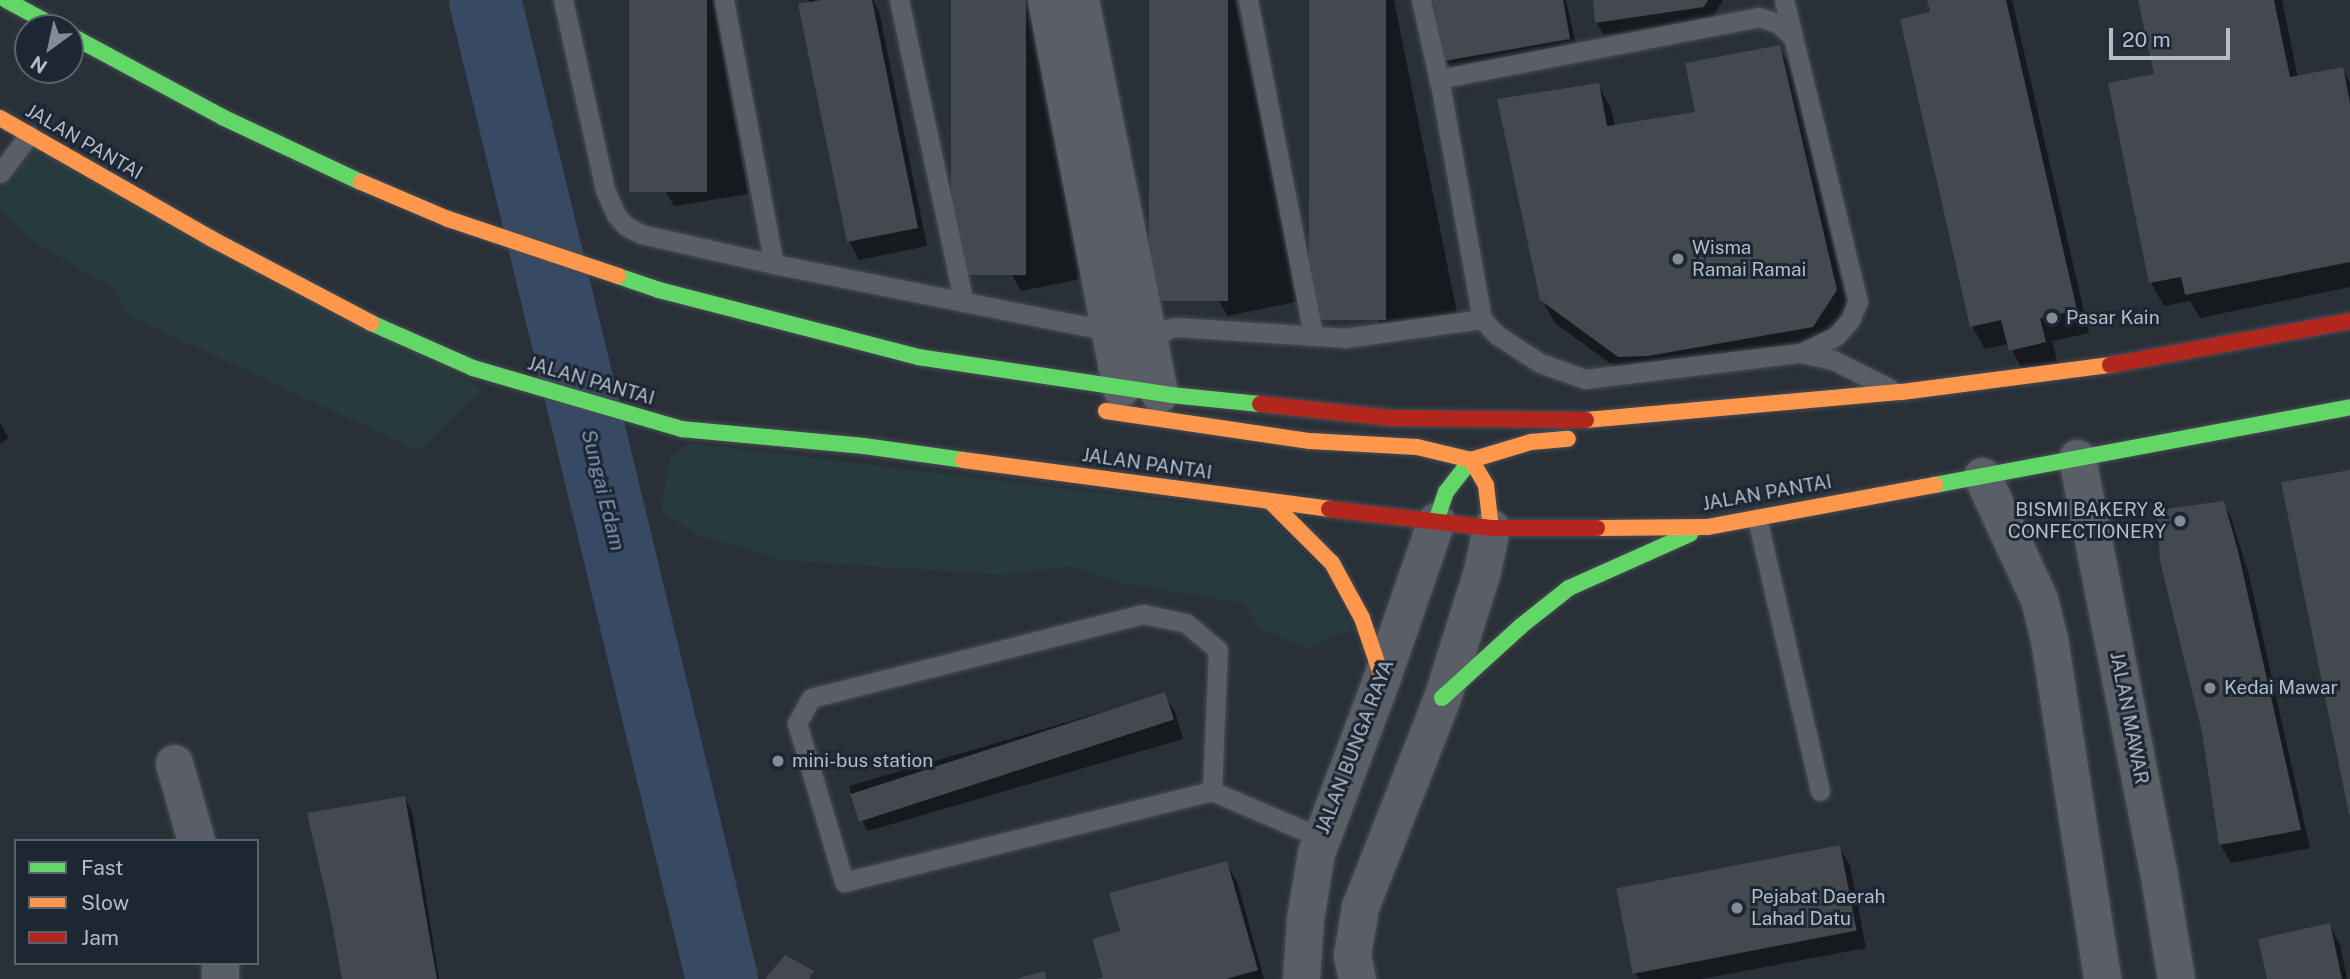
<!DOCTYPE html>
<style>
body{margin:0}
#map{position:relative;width:2350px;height:979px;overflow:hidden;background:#2a3038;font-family:"Public Sans",sans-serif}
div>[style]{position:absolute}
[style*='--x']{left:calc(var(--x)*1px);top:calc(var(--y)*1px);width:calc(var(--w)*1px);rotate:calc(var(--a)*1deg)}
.green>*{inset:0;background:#273a3e}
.shadow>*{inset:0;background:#0007}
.river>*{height:72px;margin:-36px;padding:0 36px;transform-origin:36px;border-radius:36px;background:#384963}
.building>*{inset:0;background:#444950;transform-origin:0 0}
.roads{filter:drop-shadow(0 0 2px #484c53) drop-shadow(0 0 2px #484c53)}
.lane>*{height:19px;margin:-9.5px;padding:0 9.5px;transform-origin:9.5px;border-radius:9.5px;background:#5a5e66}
.street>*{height:37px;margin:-18.5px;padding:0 18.5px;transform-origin:18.5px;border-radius:18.5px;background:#5a5e66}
.fast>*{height:16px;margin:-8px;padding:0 8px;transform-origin:8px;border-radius:8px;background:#63d668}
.slow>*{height:16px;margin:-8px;padding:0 8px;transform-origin:8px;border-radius:8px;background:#ff974d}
.jam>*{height:16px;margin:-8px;padding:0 8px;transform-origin:8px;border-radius:8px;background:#b3261e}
.dots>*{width:19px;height:19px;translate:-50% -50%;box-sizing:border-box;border:4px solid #1d2633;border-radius:50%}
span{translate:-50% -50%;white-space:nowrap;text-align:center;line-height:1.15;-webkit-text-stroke:6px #1d2633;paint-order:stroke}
.street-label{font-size:19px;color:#b4bcc9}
.poi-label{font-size:19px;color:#b4bcc9}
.left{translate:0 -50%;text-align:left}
.right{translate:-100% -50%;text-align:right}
.water-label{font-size:21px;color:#7c92b1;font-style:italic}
.legend{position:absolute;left:14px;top:839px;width:245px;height:126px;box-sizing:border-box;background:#1d2633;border:2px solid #59626f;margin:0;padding:9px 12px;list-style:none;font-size:21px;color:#b4bcc9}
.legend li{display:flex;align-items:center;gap:14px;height:35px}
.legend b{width:35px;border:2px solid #59626f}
.north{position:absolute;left:14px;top:14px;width:70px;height:70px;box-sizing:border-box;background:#1d2633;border:2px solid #59626f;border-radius:50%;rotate:213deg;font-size:19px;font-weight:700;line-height:28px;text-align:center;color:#b4bcc9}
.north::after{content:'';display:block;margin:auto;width:24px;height:32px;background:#848b96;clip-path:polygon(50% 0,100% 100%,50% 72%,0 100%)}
.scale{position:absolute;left:2109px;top:28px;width:121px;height:32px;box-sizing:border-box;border:4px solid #b4bcc9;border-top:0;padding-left:9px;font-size:21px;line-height:24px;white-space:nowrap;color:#b4bcc9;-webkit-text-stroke:5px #1d2633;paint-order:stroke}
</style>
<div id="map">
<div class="green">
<i style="clip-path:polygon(37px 134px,483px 389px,419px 451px,127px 315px,114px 289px,31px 240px,0 210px,0 190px)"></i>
<i style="clip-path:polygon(689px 443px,1266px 513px,1323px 574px,1354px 629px,1306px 648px,1258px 628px,1243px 603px,1123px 583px,1070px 566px,1004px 575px,781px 560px,696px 534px,661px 511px,670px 459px)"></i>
</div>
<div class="shadow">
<i style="clip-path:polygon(631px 0,713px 0,748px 194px,674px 206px,664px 188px)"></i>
<i style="clip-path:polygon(809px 0,873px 0,879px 11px,927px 246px,859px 260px,849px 241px)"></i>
<i style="clip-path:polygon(953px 0,1033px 0,1090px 277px,1021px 291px,1008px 268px)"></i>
<i style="clip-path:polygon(1151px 0,1235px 0,1300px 301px,1228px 316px,1214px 293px)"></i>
<i style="clip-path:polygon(1311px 0,1394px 0,1459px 323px,1387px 337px,1374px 313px)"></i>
<i style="clip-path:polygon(1435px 0,1566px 0,1579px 58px,1457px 79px,1446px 60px)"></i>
<i style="clip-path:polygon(1594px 0,1723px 0,1711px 19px,1604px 35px,1596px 22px)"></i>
<i style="clip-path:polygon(1928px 0,2012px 0,2089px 333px,2052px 341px,2058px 365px,2024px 373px,2009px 344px,1985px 349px,1972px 326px)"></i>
<i style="clip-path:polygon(2140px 0,2282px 0,2298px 78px,2342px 69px,2350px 83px,2350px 287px,2200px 318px,2190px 301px,2164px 306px,2151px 283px,2110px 84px,2156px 75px)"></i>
<i style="clip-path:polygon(1779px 47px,1792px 70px,1849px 314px,1826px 349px,1633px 380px,1555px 323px,1541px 299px,1598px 85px,1611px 108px,1615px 126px,1698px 113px)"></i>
<i style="clip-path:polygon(0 423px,9px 438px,0 444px)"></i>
<i style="clip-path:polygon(2223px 503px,2230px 515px,2248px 571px,2310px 848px,2231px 863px,2220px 844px,2203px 732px)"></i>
<i style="clip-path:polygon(1164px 694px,1175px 712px,1183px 739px,868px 831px,857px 812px,849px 786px)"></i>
<i style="clip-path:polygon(404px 798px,412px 811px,439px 979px,343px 979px)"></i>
<i style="clip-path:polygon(1839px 847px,1850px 865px,1866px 948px,1701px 979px,1639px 979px,1634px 971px)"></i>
<i style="clip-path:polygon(1226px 863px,1237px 881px,1264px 979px,1101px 979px,1105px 978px,1122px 932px)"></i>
<i style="clip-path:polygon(2329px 925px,2340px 944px,2347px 979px,2269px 979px)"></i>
</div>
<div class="river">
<i style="--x:485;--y:0;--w:1007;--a:76.39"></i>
</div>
<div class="building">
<i style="left:629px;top:0;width:78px;height:192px"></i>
<i style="clip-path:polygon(820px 0,872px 0,918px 228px,847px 242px,798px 4px)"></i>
<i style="left:951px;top:0;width:75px;height:275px"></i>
<i style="left:1149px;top:0;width:79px;height:301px"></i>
<i style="left:1309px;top:0;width:77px;height:320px"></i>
<i style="clip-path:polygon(1433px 0,1563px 0,1570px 39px,1444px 61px)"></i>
<i style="clip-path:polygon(1593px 0,1708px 0,1704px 7px,1595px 23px)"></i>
<i style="clip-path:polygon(1927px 0,2006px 0,2077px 310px,2040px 318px,2046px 342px,2009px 351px,2001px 320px,1970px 327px,1900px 19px,1930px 12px)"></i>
<i style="clip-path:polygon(2138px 0,2274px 0,2290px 77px,2343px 67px,2350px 103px,2350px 262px,2185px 295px,2181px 277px,2149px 283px,2108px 83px,2154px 74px)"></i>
<i style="clip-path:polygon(1780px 45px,1837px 290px,1813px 327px,1648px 356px,1618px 357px,1540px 300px,1497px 99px,1599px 83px,1607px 126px,1695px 112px,1685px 63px)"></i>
<i style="clip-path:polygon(2350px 470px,2350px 814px,2349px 814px,2281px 482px)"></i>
<i style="clip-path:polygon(2224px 501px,2238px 551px,2301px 830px,2219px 845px,2202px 732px,2160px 561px,2157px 510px)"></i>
<i style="left:1165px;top:692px;width:29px;height:331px;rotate:72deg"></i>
<i style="clip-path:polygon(405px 796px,437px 979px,342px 979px,330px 912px,307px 813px)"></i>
<i style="left:1840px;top:845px;width:87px;height:228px;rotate:79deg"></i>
<i style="clip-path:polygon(1227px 861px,1258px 970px,1226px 979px,1097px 979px,1103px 977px,1092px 939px,1120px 931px,1109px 893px)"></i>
<i style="clip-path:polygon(2330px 923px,2342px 979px,2267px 979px,2258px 939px)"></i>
<i style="clip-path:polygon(785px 955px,814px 971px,809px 979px,765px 979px)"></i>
<i style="clip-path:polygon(1045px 971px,1046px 979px,1019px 979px,1019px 978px)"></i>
</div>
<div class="roads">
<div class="lane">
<i style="--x:563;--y:0;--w:195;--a:77.5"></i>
<i style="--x:605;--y:190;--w:27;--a:66"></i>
<i style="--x:616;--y:215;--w:15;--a:48"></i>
<i style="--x:626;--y:226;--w:17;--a:28"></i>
<i style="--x:641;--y:234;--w:136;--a:12.7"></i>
<i style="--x:774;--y:264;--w:341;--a:11.3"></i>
<i style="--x:724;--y:0;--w:269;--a:79.3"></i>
<i style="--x:899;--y:0;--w:309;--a:77.9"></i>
<i style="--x:1248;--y:0;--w:340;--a:79"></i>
<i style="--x:1421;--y:0;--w:91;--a:77.3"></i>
<i style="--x:1441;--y:89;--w:234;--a:79.9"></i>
<i style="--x:1482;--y:319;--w:22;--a:47"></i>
<i style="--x:1497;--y:335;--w:51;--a:33.1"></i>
<i style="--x:1540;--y:363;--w:48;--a:19.6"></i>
<i style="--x:1585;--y:379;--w:217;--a:-6.9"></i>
<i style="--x:1800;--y:353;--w:34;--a:12"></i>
<i style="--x:1833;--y:360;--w:63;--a:26.6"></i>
<i style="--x:1784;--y:0;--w:38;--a:76"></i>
<i style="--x:1438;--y:79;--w:327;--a:-10.9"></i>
<i style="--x:1759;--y:17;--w:21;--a:19"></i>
<i style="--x:1779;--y:24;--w:19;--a:43"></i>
<i style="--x:1793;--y:37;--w:272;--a:76.2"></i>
<i style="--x:1858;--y:301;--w:21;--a:113"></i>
<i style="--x:1850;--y:320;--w:21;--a:131"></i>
<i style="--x:1836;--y:336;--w:39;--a:154"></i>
<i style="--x:0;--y:173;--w:48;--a:-52.7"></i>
<i style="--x:1153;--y:353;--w:17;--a:-73"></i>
<i style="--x:1158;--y:337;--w:12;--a:-42"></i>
<i style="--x:1167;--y:329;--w:9;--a:-13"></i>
<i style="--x:1176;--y:327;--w:168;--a:3.7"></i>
<i style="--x:1344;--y:338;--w:139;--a:-7.8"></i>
<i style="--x:1757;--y:518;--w:280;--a:77"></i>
<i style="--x:1212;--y:791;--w:141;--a:-87.6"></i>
<i style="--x:1218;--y:650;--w:42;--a:-139.8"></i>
<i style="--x:1186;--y:623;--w:44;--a:-168.2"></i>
<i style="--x:1143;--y:614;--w:342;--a:165.8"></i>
<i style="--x:811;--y:698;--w:29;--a:119"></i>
<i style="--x:797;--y:723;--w:166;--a:73.5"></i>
<i style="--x:844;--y:882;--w:379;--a:-13.9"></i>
<i style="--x:1212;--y:791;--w:119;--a:23.3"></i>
</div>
<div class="street">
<i style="--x:1046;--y:0;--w:395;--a:79.1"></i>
<i style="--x:1080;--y:0;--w:401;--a:78.6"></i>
<i style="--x:2077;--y:458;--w:420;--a:78.9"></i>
<i style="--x:2158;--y:870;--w:110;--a:80.6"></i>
<i style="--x:1982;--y:476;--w:136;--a:65.1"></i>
<i style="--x:2039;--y:599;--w:41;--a:76"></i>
<i style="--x:2049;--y:639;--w:344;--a:81.1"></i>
<i style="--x:174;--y:763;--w:81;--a:74.2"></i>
<i style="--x:220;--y:963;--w:16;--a:90"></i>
<i style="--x:1301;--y:979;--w:60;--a:-86.2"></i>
<i style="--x:1305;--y:919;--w:67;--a:-80.5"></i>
<i style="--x:1316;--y:853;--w:188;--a:-69.4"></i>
<i style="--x:1382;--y:677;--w:165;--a:-70.9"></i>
<i style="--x:1357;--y:979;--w:25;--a:-102"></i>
<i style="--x:1352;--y:955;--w:49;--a:-80.5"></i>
<i style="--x:1360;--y:907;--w:225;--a:-68.6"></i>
<i style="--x:1442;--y:698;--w:133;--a:-72.5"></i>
<i style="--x:1482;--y:571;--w:44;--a:-78.2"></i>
</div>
<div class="fast">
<i style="--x:6;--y:0;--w:59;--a:28.3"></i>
<i style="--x:70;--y:35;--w:173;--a:28.3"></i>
<i style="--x:222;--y:117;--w:153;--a:25.1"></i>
<i style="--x:618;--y:276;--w:43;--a:18.9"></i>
<i style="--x:659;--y:290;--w:268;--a:14.5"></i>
<i style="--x:918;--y:357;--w:256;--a:8.5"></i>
<i style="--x:1171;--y:395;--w:89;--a:5.8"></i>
<i style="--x:371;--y:323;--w:111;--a:23.8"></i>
<i style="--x:473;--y:368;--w:217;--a:16.3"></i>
<i style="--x:681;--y:429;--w:184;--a:5.3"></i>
<i style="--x:864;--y:446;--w:100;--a:8"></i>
<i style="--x:1935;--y:485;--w:422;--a:-10.6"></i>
<i style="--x:1436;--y:521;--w:31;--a:-71"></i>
<i style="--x:1446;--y:492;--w:41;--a:-52"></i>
<i style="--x:1442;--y:698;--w:107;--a:-42.3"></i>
<i style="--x:1521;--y:626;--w:61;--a:-38.4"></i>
<i style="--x:1569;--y:588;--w:133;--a:-24.1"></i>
</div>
<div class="slow">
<i style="--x:0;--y:118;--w:244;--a:29.7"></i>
<i style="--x:212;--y:239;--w:180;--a:27.8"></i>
<i style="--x:361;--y:182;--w:95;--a:23"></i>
<i style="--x:448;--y:219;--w:179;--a:18.5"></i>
<i style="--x:1106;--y:411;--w:206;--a:8.4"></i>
<i style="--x:1310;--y:441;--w:107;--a:3.2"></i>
<i style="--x:1417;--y:447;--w:56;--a:13.5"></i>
<i style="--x:1471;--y:460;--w:63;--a:-16.7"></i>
<i style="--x:1531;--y:442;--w:37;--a:-5"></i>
<i style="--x:1586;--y:420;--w:317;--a:-5.1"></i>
<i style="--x:1902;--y:392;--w:210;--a:-7.4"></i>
<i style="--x:963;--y:460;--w:369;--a:7.6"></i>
<i style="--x:1471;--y:460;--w:29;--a:59"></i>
<i style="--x:1486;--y:485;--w:43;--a:83.4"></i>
<i style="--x:1271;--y:502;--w:86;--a:45"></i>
<i style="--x:1332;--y:563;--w:63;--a:61.4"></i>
<i style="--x:1362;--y:618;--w:62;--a:71.3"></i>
<i style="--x:1597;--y:528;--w:111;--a:-0.5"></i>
<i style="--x:1708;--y:527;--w:231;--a:-10.5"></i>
</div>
<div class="jam">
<i style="--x:2110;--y:365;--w:244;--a:-10.4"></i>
<i style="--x:1260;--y:404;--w:132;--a:6.1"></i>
<i style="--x:1391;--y:418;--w:195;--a:0.6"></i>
<i style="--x:1329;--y:509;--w:163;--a:6.7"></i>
<i style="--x:1491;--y:528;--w:106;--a:0"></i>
</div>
</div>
<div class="dots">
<i style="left:1678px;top:259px;background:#848b96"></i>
<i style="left:2052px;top:318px;background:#848b96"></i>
<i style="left:2180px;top:521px;background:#848b96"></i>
<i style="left:2210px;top:688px;background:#848b96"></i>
<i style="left:778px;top:761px;background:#848b96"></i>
<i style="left:1737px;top:908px;background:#848b96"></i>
</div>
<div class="street-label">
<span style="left:84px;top:142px;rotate:30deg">JALAN PANTAI</span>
<span style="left:591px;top:381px;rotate:16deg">JALAN PANTAI</span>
<span style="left:1147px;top:464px;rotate:8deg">JALAN PANTAI</span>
<span style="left:1767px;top:493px;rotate:-10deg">JALAN PANTAI</span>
<span style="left:2129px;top:718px;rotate:79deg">JALAN MAWAR</span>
<span style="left:1355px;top:747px;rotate:-69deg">JALAN BUNGA RAYA</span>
</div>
<div class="poi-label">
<span class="left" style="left:1692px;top:259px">Wisma<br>Ramai Ramai</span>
<span class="left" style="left:2066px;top:318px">Pasar Kain</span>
<span class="right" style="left:2166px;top:521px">BISMI BAKERY &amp;<br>CONFECTIONERY</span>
<span class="left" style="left:2224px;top:688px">Kedai Mawar</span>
<span class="left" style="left:792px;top:761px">mini-bus station</span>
<span class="left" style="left:1751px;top:908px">Pejabat Daerah<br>Lahad Datu</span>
</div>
<div class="water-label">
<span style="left:603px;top:490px;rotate:76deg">Sungai Edam</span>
</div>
<ul class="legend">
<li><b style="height:9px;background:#63d668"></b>Fast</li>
<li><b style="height:9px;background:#ff974d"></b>Slow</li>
<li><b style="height:9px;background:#b3261e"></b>Jam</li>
</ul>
<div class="north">N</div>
<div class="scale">20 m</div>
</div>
